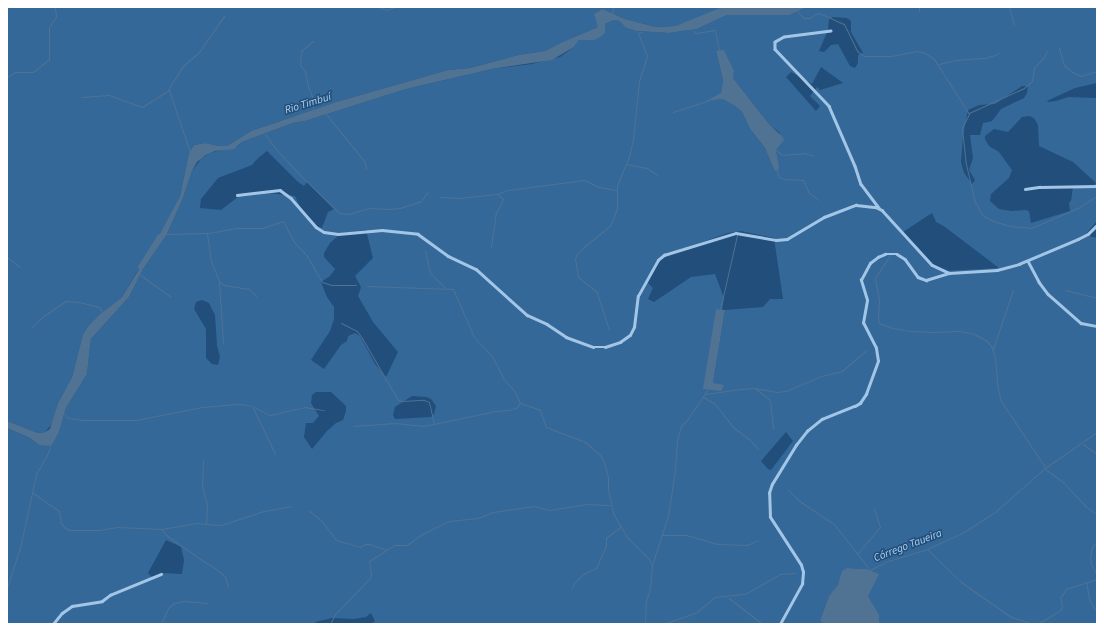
<!DOCTYPE html>
<meta charset="utf-8">
<style>
body{margin:0}
#map{position:relative;width:1104px;height:631px;overflow:hidden;background:#214e7b;font-family:"Source Sans 3",sans-serif}
div>[style]{position:absolute}
[style*='--x']{left:calc(var(--x)*1px);top:calc(var(--y)*1px);width:calc(var(--w)*1px);rotate:calc(var(--a)*1deg)}
.green>*{inset:0;background:#346899}
.water>*{inset:0;background:#507293}
.stream>*{height:1px;margin:-0.5px;padding:0 0.5px;transform-origin:0.5px;border-radius:0.5px;background:#507293}
.river>*{height:4.5px;margin:-2.25px;padding:0 2.25px;transform-origin:2.25px;border-radius:2.25px;background:#507293}
.minor>*{height:2.5px;margin:-1.25px;padding:0 1.25px;transform-origin:1.25px;border-radius:1.25px;background:#a3c6e6}
span{translate:-50% -50%;white-space:nowrap;text-align:center;line-height:1.15;-webkit-text-stroke:3px #214e7b;paint-order:stroke}
.water-label{font-size:11px;color:#aed0ee;font-style:italic}
.frame{position:absolute;inset:0;border:8px solid #fff;pointer-events:none}
</style>
<div id="map">
<div class="green">
<i style="clip-path:polygon(7px 7px,723px 7px,675px 26px,656px 27px,625px 19px,603px 9px,598px 27px,560px 43px,545px 51px,518px 55px,470px 68px,448px 70px,336px 102px,251px 131px,227px 146px,219px 146px,205px 143px,194px 145px,189px 153px,180px 196px,164px 227px,122px 297px,99px 315px,89px 325px,83px 334px,72px 377px,58px 403px,53px 423px,45px 432px,38px 433px,7px 421px)"></i>
<i style="clip-path:polygon(evenodd,807px 7px,1097px 7px,1097px 83px,1075px 88px,1047px 101px,1048px 102px,1056px 101px,1069px 97px,1097px 98px,1097px 221px,1085px 235px,1097px 238px,1097px 624px,879px 624px,879px 614px,868px 596px,866px 569px,847px 568px,836px 589px,829px 596px,820px 620px,823px 624px,371px 624px,375px 621px,371px 613px,366px 617px,354px 619px,332px 618px,315px 622px,316px 624px,7px 624px,7px 428px,30px 438px,39px 445px,59px 432px,66px 408px,87px 374px,91px 339px,129px 297px,143px 269px,166px 236px,183px 198px,192px 171px,201px 159px,210px 153px,238px 146px,242px 142px,293px 123px,305px 121px,406px 89px,492px 69px,532px 64px,560px 57px,574px 47px,579px 40px,595px 40px,605px 33px,605px 24px,614px 20px,618px 20px,626px 28px,636px 31px,669px 33px,697px 29px,727px 15px,790px 15px,807px 7px,833px 17px,847px 18px,851px 21px,851px 32px,863px 53px,858px 55px,858px 63px,855px 68px,850px 66px,838px 44px,831px 45px,824px 52px,819px 51px,828px 30px,829px 19px,833px 17px,807px 7px,716px 51px,733px 78px,770px 125px,779px 132px,783px 140px,776px 150px,779px 165px,774px 170px,765px 148px,750px 129px,742px 112px,735px 106px,722px 99px,708px 100px,721px 94px,723px 80px,716px 51px,807px 7px,821px 67px,843px 83px,820px 90px,817px 87px,810px 96px,820px 106px,816px 111px,786px 77px,791px 72px,812px 84px,821px 67px,807px 7px,1022px 86px,1028px 86px,1027px 93px,1024px 98px,1001px 109px,992px 121px,983px 123px,980px 135px,970px 135px,973px 158px,969px 170px,975px 180px,972px 184px,964px 173px,961px 162px,963px 136px,968px 110px,979px 105px,995px 104px,1022px 86px,807px 7px,1029px 116px,1034px 118px,1038px 125px,1039px 146px,1073px 162px,1096px 183px,1093px 186px,1073px 187px,1071px 201px,1069px 202px,1070px 211px,1031px 223px,1029px 211px,1025px 210px,1011px 211px,999px 209px,990px 201px,991px 194px,1009px 178px,1012px 170px,999px 152px,989px 146px,985px 139px,985px 136px,994px 129px,1008px 132px,1022px 117px,1029px 116px,807px 7px,267px 151px,298px 182px,304px 186px,307px 182px,334px 209px,328px 212px,322px 228px,315px 225px,301px 209px,295px 196px,268px 193px,243px 193px,221px 210px,200px 208px,201px 199px,218px 178px,252px 165px,258px 158px,267px 151px,807px 7px,932px 213px,936px 222px,945px 227px,999px 268px,945px 271px,933px 264px,903px 232px,932px 213px,807px 7px,366px 230px,373px 258px,355px 276px,361px 287px,358px 296px,373px 322px,398px 352px,386px 377px,375px 364px,360px 336px,355px 333px,348px 336px,347px 341px,341px 345px,324px 369px,311px 360px,330px 331px,334px 319px,334px 307px,327px 297px,321px 282px,330px 276px,335px 269px,324px 257px,324px 253px,330px 243px,341px 233px,366px 230px,807px 7px,741px 231px,774px 238px,783px 299px,770px 299px,763px 307px,725px 310px,713px 383px,716px 309px,722px 310px,724px 298px,715px 274px,691px 277px,654px 302px,648px 299px,653px 288px,647px 282px,663px 256px,728px 233px,741px 231px,807px 7px,202px 300px,209px 303px,215px 315px,217px 345px,220px 357px,218px 365px,212px 364px,206px 358px,206px 329px,194px 309px,196px 302px,202px 300px,807px 7px,316px 392px,331px 392px,346px 406px,346px 411px,343px 420px,336px 423px,327px 431px,312px 449px,304px 437px,306px 423px,313px 423px,319px 416px,311px 403px,312px 395px,316px 392px,807px 7px,412px 396px,426px 397px,431px 399px,436px 406px,434px 414px,431px 417px,395px 419px,393px 415px,395px 407px,412px 396px,807px 7px,786px 432px,793px 441px,771px 470px,768px 469px,761px 461px,786px 432px,807px 7px,166px 540px,181px 547px,184px 560px,182px 574px,162px 573px,153px 578px,148px 573px,166px 540px)"></i>
</div>
<div class="water">
<i style="clip-path:polygon(722px 7px,807px 7px,790px 15px,727px 15px,697px 29px,669px 33px,636px 31px,626px 28px,618px 20px,614px 20px,605px 24px,605px 33px,602px 36px,595px 40px,579px 40px,574px 47px,552px 60px,492px 69px,406px 89px,305px 121px,293px 123px,242px 142px,234px 149px,215px 151px,206px 155px,197px 162px,192px 171px,183px 198px,166px 236px,143px 269px,129px 297px,91px 339px,87px 374px,66px 408px,59px 432px,51px 446px,39px 445px,30px 438px,7px 428px,7px 421px,38px 433px,45px 432px,50px 429px,58px 403px,72px 377px,83px 334px,89px 325px,99px 315px,122px 297px,154px 245px,180px 196px,189px 153px,194px 145px,205px 143px,219px 146px,227px 146px,251px 131px,336px 102px,448px 70px,470px 68px,518px 55px,545px 51px,560px 43px,598px 27px,594px 14px,603px 9px,625px 19px,656px 27px,675px 26px)"></i>
<i style="clip-path:polygon(724px 50px,734px 71px,733px 78px,770px 125px,783px 137px,784px 140px,776px 150px,779px 165px,778px 171px,774px 170px,765px 148px,750px 129px,742px 112px,735px 106px,722px 99px,706px 101px,721px 93px,723px 80px,716px 51px)"></i>
<i style="clip-path:polygon(716px 309px,725px 310px,713px 383px,724px 385px,721px 391px,703px 389px)"></i>
<i style="clip-path:polygon(847px 568px,866px 569px,879px 574px,868px 596px,879px 614px,879px 624px,823px 624px,820px 620px,829px 596px,838px 585px,842px 571px)"></i>
</div>
<div class="stream">
<i style="--x:379;--y:7;--w:8;--a:23"></i>
<i style="--x:386;--y:10;--w:9;--a:-18"></i>
<i style="--x:518;--y:7;--w:22;--a:0"></i>
<i style="--x:919;--y:7;--w:4;--a:90"></i>
<i style="--x:1009;--y:7;--w:18;--a:74"></i>
<i style="--x:797;--y:11;--w:10;--a:45"></i>
<i style="--x:804;--y:18;--w:6;--a:0"></i>
<i style="--x:810;--y:18;--w:6;--a:-39"></i>
<i style="--x:815;--y:14;--w:4;--a:-14"></i>
<i style="--x:819;--y:13;--w:27;--a:24"></i>
<i style="--x:844;--y:24;--w:30;--a:64"></i>
<i style="--x:857;--y:51;--w:9;--a:36"></i>
<i style="--x:864;--y:56;--w:27;--a:0"></i>
<i style="--x:891;--y:56;--w:26;--a:-11"></i>
<i style="--x:917;--y:51;--w:8;--a:14"></i>
<i style="--x:925;--y:53;--w:11;--a:34"></i>
<i style="--x:934;--y:59;--w:65;--a:57.5"></i>
<i style="--x:969;--y:114;--w:16;--a:117"></i>
<i style="--x:962;--y:128;--w:36;--a:84"></i>
<i style="--x:966;--y:164;--w:37;--a:77"></i>
<i style="--x:974;--y:200;--w:17;--a:62"></i>
<i style="--x:982;--y:215;--w:13;--a:29"></i>
<i style="--x:993;--y:221;--w:18;--a:16"></i>
<i style="--x:1010;--y:226;--w:21;--a:5"></i>
<i style="--x:1031;--y:228;--w:51;--a:-23.1"></i>
<i style="--x:1078;--y:208;--w:20;--a:-33"></i>
<i style="--x:611;--y:14;--w:8;--a:-67"></i>
<i style="--x:693;--y:30;--w:4;--a:45"></i>
<i style="--x:696;--y:33;--w:19;--a:-9"></i>
<i style="--x:715;--y:30;--w:21;--a:79"></i>
<i style="--x:313;--y:41;--w:16;--a:140"></i>
<i style="--x:301;--y:51;--w:14;--a:94"></i>
<i style="--x:300;--y:65;--w:8;--a:50"></i>
<i style="--x:305;--y:71;--w:16;--a:79"></i>
<i style="--x:308;--y:87;--w:12;--a:66"></i>
<i style="--x:313;--y:98;--w:11;--a:90"></i>
<i style="--x:1059;--y:48;--w:18;--a:74"></i>
<i style="--x:1064;--y:65;--w:11;--a:41"></i>
<i style="--x:1072;--y:72;--w:10;--a:24"></i>
<i style="--x:1081;--y:76;--w:17;--a:-17"></i>
<i style="--x:939;--y:64;--w:16;--a:-14"></i>
<i style="--x:955;--y:60;--w:31;--a:-4"></i>
<i style="--x:986;--y:58;--w:15;--a:-20"></i>
<i style="--x:7;--y:77;--w:9;--a:-32"></i>
<i style="--x:15;--y:72;--w:18;--a:0"></i>
<i style="--x:33;--y:72;--w:21;--a:-39"></i>
<i style="--x:49;--y:59;--w:32;--a:-90"></i>
<i style="--x:49;--y:27;--w:12;--a:-55"></i>
<i style="--x:56;--y:17;--w:10;--a:-96"></i>
<i style="--x:81;--y:97;--w:28;--a:-4"></i>
<i style="--x:109;--y:95;--w:35;--a:20"></i>
<i style="--x:142;--y:107;--w:32;--a:-32"></i>
<i style="--x:673;--y:112;--w:38;--a:-18"></i>
<i style="--x:969;--y:113;--w:60;--a:-24.4"></i>
<i style="--x:1024;--y:88;--w:11;--a:-41"></i>
<i style="--x:1032;--y:81;--w:13;--a:-81"></i>
<i style="--x:1034;--y:68;--w:13;--a:-48"></i>
<i style="--x:1043;--y:58;--w:8;--a:-60"></i>
<i style="--x:326;--y:114;--w:62;--a:50.9"></i>
<i style="--x:365;--y:162;--w:7;--a:82"></i>
<i style="--x:265;--y:134;--w:17;--a:54"></i>
<i style="--x:275;--y:148;--w:38;--a:47"></i>
<i style="--x:301;--y:176;--w:53;--a:44.2"></i>
<i style="--x:339;--y:213;--w:10;--a:6"></i>
<i style="--x:349;--y:214;--w:21;--a:-17"></i>
<i style="--x:369;--y:208;--w:19;--a:3"></i>
<i style="--x:388;--y:209;--w:12;--a:-5"></i>
<i style="--x:400;--y:208;--w:22;--a:-18"></i>
<i style="--x:421;--y:201;--w:11;--a:-52"></i>
<i style="--x:775;--y:149;--w:9;--a:41"></i>
<i style="--x:782;--y:155;--w:21;--a:-5"></i>
<i style="--x:803;--y:153;--w:11;--a:15"></i>
<i style="--x:190;--y:152;--w:65;--a:-108.7"></i>
<i style="--x:169;--y:90;--w:4;--a:-76"></i>
<i style="--x:170;--y:86;--w:24;--a:-57"></i>
<i style="--x:183;--y:66;--w:21;--a:-41"></i>
<i style="--x:199;--y:52;--w:44;--a:-55.2"></i>
<i style="--x:626;--y:164;--w:21;--a:11"></i>
<i style="--x:647;--y:168;--w:14;--a:34"></i>
<i style="--x:777;--y:171;--w:6;--a:72"></i>
<i style="--x:779;--y:177;--w:5;--a:22"></i>
<i style="--x:784;--y:179;--w:19;--a:3"></i>
<i style="--x:803;--y:180;--w:14;--a:65"></i>
<i style="--x:809;--y:193;--w:12;--a:35"></i>
<i style="--x:439;--y:197;--w:19;--a:3"></i>
<i style="--x:458;--y:198;--w:39;--a:-6"></i>
<i style="--x:497;--y:194;--w:12;--a:-20"></i>
<i style="--x:508;--y:190;--w:77;--a:-7.5"></i>
<i style="--x:584;--y:180;--w:17;--a:25"></i>
<i style="--x:599;--y:187;--w:17;--a:10"></i>
<i style="--x:207;--y:233;--w:28;--a:82"></i>
<i style="--x:211;--y:261;--w:22;--a:68"></i>
<i style="--x:219;--y:281;--w:62;--a:86.3"></i>
<i style="--x:166;--y:234;--w:42;--a:-1.4"></i>
<i style="--x:208;--y:233;--w:29;--a:-10"></i>
<i style="--x:237;--y:228;--w:25;--a:0"></i>
<i style="--x:262;--y:228;--w:22;--a:-18"></i>
<i style="--x:283;--y:221;--w:24;--a:62"></i>
<i style="--x:294;--y:242;--w:19;--a:47"></i>
<i style="--x:307;--y:256;--w:30;--a:60"></i>
<i style="--x:322;--y:282;--w:10;--a:17"></i>
<i style="--x:332;--y:285;--w:24;--a:0"></i>
<i style="--x:491;--y:247;--w:34;--a:-82"></i>
<i style="--x:496;--y:213;--w:16;--a:-63"></i>
<i style="--x:503;--y:199;--w:8;--a:-140"></i>
<i style="--x:425;--y:250;--w:24;--a:78"></i>
<i style="--x:430;--y:273;--w:20;--a:45"></i>
<i style="--x:890;--y:255;--w:27;--a:123"></i>
<i style="--x:875;--y:278;--w:22;--a:80"></i>
<i style="--x:879;--y:300;--w:18;--a:93"></i>
<i style="--x:878;--y:318;--w:5;--a:79"></i>
<i style="--x:879;--y:323;--w:14;--a:21"></i>
<i style="--x:892;--y:328;--w:20;--a:9"></i>
<i style="--x:912;--y:331;--w:20;--a:3"></i>
<i style="--x:932;--y:332;--w:27;--a:-2"></i>
<i style="--x:959;--y:331;--w:15;--a:11"></i>
<i style="--x:974;--y:334;--w:15;--a:28"></i>
<i style="--x:987;--y:341;--w:6;--a:51"></i>
<i style="--x:991;--y:346;--w:12;--a:70"></i>
<i style="--x:995;--y:357;--w:32;--a:85"></i>
<i style="--x:998;--y:389;--w:12;--a:76"></i>
<i style="--x:1001;--y:401;--w:79;--a:56.3"></i>
<i style="--x:7;--y:257;--w:16;--a:38"></i>
<i style="--x:139;--y:274;--w:39;--a:36"></i>
<i style="--x:220;--y:282;--w:5;--a:37"></i>
<i style="--x:224;--y:285;--w:25;--a:9"></i>
<i style="--x:249;--y:289;--w:10;--a:45"></i>
<i style="--x:367;--y:286;--w:86;--a:2"></i>
<i style="--x:453;--y:289;--w:52;--a:66.4"></i>
<i style="--x:474;--y:337;--w:26;--a:47"></i>
<i style="--x:492;--y:356;--w:25;--a:63"></i>
<i style="--x:503;--y:378;--w:18;--a:49"></i>
<i style="--x:515;--y:392;--w:12;--a:66"></i>
<i style="--x:520;--y:403;--w:21;--a:19"></i>
<i style="--x:540;--y:410;--w:18;--a:71"></i>
<i style="--x:546;--y:427;--w:42;--a:21"></i>
<i style="--x:585;--y:442;--w:20;--a:41"></i>
<i style="--x:600;--y:455;--w:8;--a:60"></i>
<i style="--x:604;--y:462;--w:16;--a:75"></i>
<i style="--x:608;--y:477;--w:12;--a:90"></i>
<i style="--x:608;--y:489;--w:25;--a:78"></i>
<i style="--x:613;--y:513;--w:28;--a:60"></i>
<i style="--x:627;--y:537;--w:31;--a:45"></i>
<i style="--x:649;--y:559;--w:7;--a:63"></i>
<i style="--x:1065;--y:290;--w:33;--a:14"></i>
<i style="--x:720;--y:310;--w:77;--a:-77.2"></i>
<i style="--x:341;--y:323;--w:18;--a:27"></i>
<i style="--x:357;--y:331;--w:9;--a:54"></i>
<i style="--x:362;--y:338;--w:72;--a:59.9"></i>
<i style="--x:398;--y:400;--w:4;--a:14"></i>
<i style="--x:402;--y:401;--w:22;--a:-3"></i>
<i style="--x:424;--y:400;--w:5;--a:22"></i>
<i style="--x:429;--y:402;--w:22;--a:77"></i>
<i style="--x:32;--y:327;--w:18;--a:-43"></i>
<i style="--x:45;--y:315;--w:25;--a:-34"></i>
<i style="--x:66;--y:301;--w:13;--a:4"></i>
<i style="--x:79;--y:302;--w:21;--a:14"></i>
<i style="--x:99;--y:307;--w:7;--a:56"></i>
<i style="--x:609;--y:330;--w:40;--a:-108"></i>
<i style="--x:597;--y:292;--w:24;--a:-142"></i>
<i style="--x:578;--y:277;--w:18;--a:-99"></i>
<i style="--x:575;--y:259;--w:4;--a:-76"></i>
<i style="--x:576;--y:255;--w:13;--a:-45"></i>
<i style="--x:585;--y:246;--w:32;--a:-39"></i>
<i style="--x:610;--y:226;--w:18;--a:-68"></i>
<i style="--x:617;--y:209;--w:23;--a:-90"></i>
<i style="--x:617;--y:186;--w:31;--a:-68"></i>
<i style="--x:629;--y:157;--w:18;--a:-77"></i>
<i style="--x:633;--y:139;--w:58;--a:-84.1"></i>
<i style="--x:639;--y:81;--w:26;--a:-72"></i>
<i style="--x:647;--y:56;--w:25;--a:-111"></i>
<i style="--x:638;--y:33;--w:4;--a:-14"></i>
<i style="--x:993;--y:349;--w:62;--a:-71.3"></i>
<i style="--x:756;--y:389;--w:18;--a:38"></i>
<i style="--x:770;--y:400;--w:29;--a:84"></i>
<i style="--x:705;--y:394;--w:27;--a:-8"></i>
<i style="--x:732;--y:390;--w:22;--a:-5"></i>
<i style="--x:754;--y:388;--w:22;--a:10"></i>
<i style="--x:776;--y:392;--w:10;--a:-6"></i>
<i style="--x:786;--y:391;--w:38;--a:-23"></i>
<i style="--x:821;--y:376;--w:22;--a:-13"></i>
<i style="--x:842;--y:371;--w:32;--a:-41"></i>
<i style="--x:703;--y:397;--w:14;--a:30"></i>
<i style="--x:715;--y:404;--w:29;--a:52"></i>
<i style="--x:733;--y:427;--w:20;--a:37"></i>
<i style="--x:749;--y:439;--w:13;--a:48"></i>
<i style="--x:253;--y:408;--w:51;--a:64.4"></i>
<i style="--x:64;--y:414;--w:6;--a:45"></i>
<i style="--x:68;--y:418;--w:15;--a:8"></i>
<i style="--x:83;--y:420;--w:53;--a:0"></i>
<i style="--x:136;--y:420;--w:67;--a:-11.1"></i>
<i style="--x:202;--y:407;--w:38;--a:-5"></i>
<i style="--x:240;--y:404;--w:12;--a:9"></i>
<i style="--x:252;--y:406;--w:20;--a:27"></i>
<i style="--x:270;--y:415;--w:35;--a:-13"></i>
<i style="--x:304;--y:407;--w:20;--a:9"></i>
<i style="--x:353;--y:426;--w:42;--a:-4.1"></i>
<i style="--x:395;--y:423;--w:29;--a:6"></i>
<i style="--x:424;--y:426;--w:73;--a:-11.9"></i>
<i style="--x:495;--y:411;--w:14;--a:-4"></i>
<i style="--x:509;--y:410;--w:7;--a:-16"></i>
<i style="--x:516;--y:408;--w:6;--a:-51"></i>
<i style="--x:1083;--y:444;--w:17;--a:36"></i>
<i style="--x:203;--y:460;--w:26;--a:92"></i>
<i style="--x:202;--y:486;--w:20;--a:75"></i>
<i style="--x:207;--y:505;--w:19;--a:93"></i>
<i style="--x:1045;--y:469;--w:22;--a:36"></i>
<i style="--x:1063;--y:482;--w:33;--a:47"></i>
<i style="--x:1085;--y:506;--w:12;--a:35"></i>
<i style="--x:788;--y:490;--w:18;--a:43"></i>
<i style="--x:801;--y:502;--w:40;--a:34"></i>
<i style="--x:834;--y:524;--w:57;--a:52.1"></i>
<i style="--x:33;--y:493;--w:32;--a:35"></i>
<i style="--x:59;--y:511;--w:12;--a:81"></i>
<i style="--x:61;--y:523;--w:6;--a:51"></i>
<i style="--x:65;--y:528;--w:4;--a:27"></i>
<i style="--x:69;--y:530;--w:31;--a:0"></i>
<i style="--x:100;--y:530;--w:17;--a:-10"></i>
<i style="--x:117;--y:527;--w:45;--a:2.5"></i>
<i style="--x:162;--y:529;--w:35;--a:-10"></i>
<i style="--x:196;--y:523;--w:25;--a:5"></i>
<i style="--x:221;--y:525;--w:45;--a:-18"></i>
<i style="--x:264;--y:511;--w:28;--a:-10"></i>
<i style="--x:309;--y:511;--w:15;--a:37"></i>
<i style="--x:321;--y:520;--w:25;--a:53"></i>
<i style="--x:336;--y:540;--w:25;--a:16"></i>
<i style="--x:360;--y:547;--w:6;--a:-31"></i>
<i style="--x:365;--y:544;--w:4;--a:0"></i>
<i style="--x:369;--y:544;--w:19;--a:18"></i>
<i style="--x:162;--y:529;--w:7;--a:56"></i>
<i style="--x:166;--y:535;--w:42;--a:35.2"></i>
<i style="--x:200;--y:559;--w:15;--a:32"></i>
<i style="--x:213;--y:567;--w:15;--a:37"></i>
<i style="--x:225;--y:576;--w:11;--a:75"></i>
<i style="--x:662;--y:535;--w:24;--a:0"></i>
<i style="--x:686;--y:535;--w:32;--a:16"></i>
<i style="--x:717;--y:544;--w:30;--a:2"></i>
<i style="--x:747;--y:545;--w:12;--a:-24"></i>
<i style="--x:1097;--y:541;--w:8;--a:130"></i>
<i style="--x:1092;--y:547;--w:10;--a:101"></i>
<i style="--x:1090;--y:557;--w:7;--a:82"></i>
<i style="--x:1091;--y:564;--w:13;--a:61"></i>
<i style="--x:928;--y:550;--w:46;--a:44.1"></i>
<i style="--x:961;--y:582;--w:61;--a:35"></i>
<i style="--x:1011;--y:617;--w:21;--a:17"></i>
<i style="--x:1031;--y:623;--w:8;--a:0"></i>
<i style="--x:1039;--y:623;--w:26;--a:-31"></i>
<i style="--x:1061;--y:610;--w:5;--a:-79"></i>
<i style="--x:1062;--y:605;--w:7;--a:-106"></i>
<i style="--x:1060;--y:598;--w:11;--a:-56"></i>
<i style="--x:1066;--y:589;--w:33;--a:-18"></i>
<i style="--x:858;--y:553;--w:34;--a:-50"></i>
<i style="--x:880;--y:527;--w:20;--a:-108"></i>
<i style="--x:870;--y:570;--w:20;--a:-27"></i>
<i style="--x:888;--y:561;--w:41;--a:-17.1"></i>
<i style="--x:927;--y:549;--w:41;--a:-24.7"></i>
<i style="--x:964;--y:532;--w:38;--a:-33"></i>
<i style="--x:996;--y:511;--w:65;--a:-41.3"></i>
<i style="--x:1045;--y:468;--w:63;--a:-34.7"></i>
<i style="--x:1086;--y:582;--w:20;--a:79"></i>
<i style="--x:1090;--y:602;--w:12;--a:55"></i>
<i style="--x:7;--y:588;--w:46;--a:-72.3"></i>
<i style="--x:21;--y:544;--w:72;--a:-77.9"></i>
<i style="--x:36;--y:474;--w:22;--a:-60"></i>
<i style="--x:47;--y:455;--w:9;--a:-69"></i>
<i style="--x:572;--y:588;--w:5;--a:-68"></i>
<i style="--x:574;--y:583;--w:13;--a:-45"></i>
<i style="--x:583;--y:574;--w:14;--a:-25"></i>
<i style="--x:596;--y:568;--w:24;--a:-66"></i>
<i style="--x:606;--y:546;--w:8;--a:-90"></i>
<i style="--x:606;--y:538;--w:18;--a:-38"></i>
<i style="--x:729;--y:598;--w:41;--a:38"></i>
<i style="--x:161;--y:624;--w:17;--a:-66"></i>
<i style="--x:168;--y:608;--w:8;--a:-40"></i>
<i style="--x:174;--y:603;--w:10;--a:-11"></i>
<i style="--x:184;--y:601;--w:24;--a:5"></i>
<i style="--x:330;--y:624;--w:11;--a:-63"></i>
<i style="--x:335;--y:614;--w:50;--a:-45.8"></i>
<i style="--x:370;--y:578;--w:4;--a:-76"></i>
<i style="--x:371;--y:574;--w:13;--a:-99"></i>
<i style="--x:369;--y:561;--w:31;--a:-32"></i>
<i style="--x:395;--y:545;--w:12;--a:0"></i>
<i style="--x:407;--y:545;--w:19;--a:-36"></i>
<i style="--x:422;--y:534;--w:30;--a:-26"></i>
<i style="--x:449;--y:521;--w:29;--a:-6"></i>
<i style="--x:478;--y:518;--w:16;--a:-22"></i>
<i style="--x:493;--y:512;--w:41;--a:-8.3"></i>
<i style="--x:534;--y:506;--w:16;--a:15"></i>
<i style="--x:549;--y:510;--w:39;--a:-9"></i>
<i style="--x:588;--y:504;--w:22;--a:3"></i>
<i style="--x:645;--y:624;--w:23;--a:-88"></i>
<i style="--x:646;--y:601;--w:13;--a:-72"></i>
<i style="--x:650;--y:589;--w:24;--a:-85"></i>
<i style="--x:652;--y:565;--w:52;--a:-71.9"></i>
<i style="--x:668;--y:516;--w:47;--a:-81.3"></i>
<i style="--x:675;--y:470;--w:30;--a:-86"></i>
<i style="--x:677;--y:440;--w:15;--a:-74"></i>
<i style="--x:681;--y:426;--w:8;--a:-45"></i>
<i style="--x:687;--y:420;--w:36;--a:-56"></i>
<i style="--x:663;--y:624;--w:36;--a:-19"></i>
<i style="--x:697;--y:612;--w:23;--a:-40"></i>
<i style="--x:715;--y:597;--w:30;--a:-6"></i>
<i style="--x:745;--y:594;--w:40;--a:-29.7"></i>
<i style="--x:780;--y:574;--w:15;--a:-4"></i>
</div>
<div class="river">
<i style="--x:140;--y:267;--w:36;--a:-58"></i>
</div>
<div class="minor">
<i style="--x:831;--y:31;--w:47;--a:172.7"></i>
<i style="--x:784;--y:37;--w:10;--a:151"></i>
<i style="--x:775;--y:42;--w:7;--a:90"></i>
<i style="--x:775;--y:49;--w:79;--a:46.5"></i>
<i style="--x:829;--y:106;--w:65;--a:66.6"></i>
<i style="--x:855;--y:166;--w:19;--a:72"></i>
<i style="--x:861;--y:184;--w:30;--a:53"></i>
<i style="--x:1025;--y:189;--w:15;--a:-8"></i>
<i style="--x:1040;--y:187;--w:57;--a:-1"></i>
<i style="--x:237;--y:195;--w:43;--a:-6.6"></i>
<i style="--x:280;--y:190;--w:14;--a:36"></i>
<i style="--x:291;--y:198;--w:38;--a:49"></i>
<i style="--x:316;--y:227;--w:9;--a:32"></i>
<i style="--x:324;--y:232;--w:14;--a:8"></i>
<i style="--x:338;--y:234;--w:44;--a:-5.2"></i>
<i style="--x:382;--y:230;--w:36;--a:6"></i>
<i style="--x:418;--y:234;--w:37;--a:36"></i>
<i style="--x:448;--y:256;--w:31;--a:25"></i>
<i style="--x:476;--y:269;--w:69;--a:42"></i>
<i style="--x:527;--y:315;--w:22;--a:24"></i>
<i style="--x:547;--y:324;--w:23;--a:34"></i>
<i style="--x:566;--y:337;--w:29;--a:20"></i>
<i style="--x:593;--y:347;--w:12;--a:0"></i>
<i style="--x:605;--y:347;--w:16;--a:-18"></i>
<i style="--x:620;--y:342;--w:12;--a:-35"></i>
<i style="--x:630;--y:335;--w:9;--a:-63"></i>
<i style="--x:634;--y:327;--w:31;--a:-83"></i>
<i style="--x:638;--y:296;--w:41;--a:-60.9"></i>
<i style="--x:658;--y:260;--w:8;--a:-40"></i>
<i style="--x:664;--y:255;--w:75;--a:-17"></i>
<i style="--x:736;--y:233;--w:41;--a:9.9"></i>
<i style="--x:776;--y:240;--w:11;--a:-5"></i>
<i style="--x:787;--y:239;--w:43;--a:-30.7"></i>
<i style="--x:824;--y:217;--w:34;--a:-21"></i>
<i style="--x:856;--y:205;--w:20;--a:6"></i>
<i style="--x:876;--y:207;--w:7;--a:27"></i>
<i style="--x:882;--y:210;--w:74;--a:47.7"></i>
<i style="--x:932;--y:265;--w:19;--a:25"></i>
<i style="--x:1028;--y:261;--w:24;--a:62"></i>
<i style="--x:1039;--y:282;--w:15;--a:53"></i>
<i style="--x:1048;--y:294;--w:44;--a:41.3"></i>
<i style="--x:1081;--y:323;--w:16;--a:11"></i>
<i style="--x:53;--y:624;--w:14;--a:-51"></i>
<i style="--x:62;--y:613;--w:12;--a:-35"></i>
<i style="--x:72;--y:606;--w:30;--a:-9"></i>
<i style="--x:102;--y:601;--w:10;--a:-37"></i>
<i style="--x:110;--y:595;--w:55;--a:-22.4"></i>
<i style="--x:780;--y:624;--w:46;--a:-61.2"></i>
<i style="--x:802;--y:584;--w:12;--a:-85"></i>
<i style="--x:803;--y:572;--w:7;--a:-106"></i>
<i style="--x:801;--y:565;--w:57;--a:-122.9"></i>
<i style="--x:770;--y:517;--w:24;--a:-92"></i>
<i style="--x:769;--y:493;--w:9;--a:-72"></i>
<i style="--x:772;--y:484;--w:46;--a:-58.4"></i>
<i style="--x:796;--y:445;--w:18;--a:-52"></i>
<i style="--x:807;--y:431;--w:19;--a:-39"></i>
<i style="--x:822;--y:419;--w:35;--a:-22"></i>
<i style="--x:855;--y:406;--w:6;--a:-31"></i>
<i style="--x:860;--y:403;--w:11;--a:-56"></i>
<i style="--x:866;--y:394;--w:35;--a:-70"></i>
<i style="--x:878;--y:361;--w:13;--a:-99"></i>
<i style="--x:876;--y:348;--w:28;--a:-117"></i>
<i style="--x:863;--y:323;--w:23;--a:-80"></i>
<i style="--x:867;--y:300;--w:21;--a:-107"></i>
<i style="--x:861;--y:280;--w:19;--a:-62"></i>
<i style="--x:870;--y:263;--w:10;--a:-37"></i>
<i style="--x:878;--y:257;--w:8;--a:-23"></i>
<i style="--x:885;--y:254;--w:12;--a:0"></i>
<i style="--x:897;--y:254;--w:9;--a:32"></i>
<i style="--x:905;--y:259;--w:22;--a:54"></i>
<i style="--x:918;--y:277;--w:9;--a:21"></i>
<i style="--x:926;--y:280;--w:24;--a:-17"></i>
<i style="--x:949;--y:273;--w:48;--a:-3.6"></i>
<i style="--x:997;--y:270;--w:23;--a:-15"></i>
<i style="--x:1019;--y:264;--w:64;--a:-23"></i>
<i style="--x:1078;--y:239;--w:11;--a:-27"></i>
<i style="--x:1088;--y:234;--w:13;--a:-45"></i>
</div>
<div class="water-label">
<span style="left:308px;top:104px;rotate:-17deg">Rio Timbuí</span>
<span style="left:908px;top:546px;rotate:-21deg">Córrego Taueira</span>
</div>
<div class="frame"></div>
</div>
